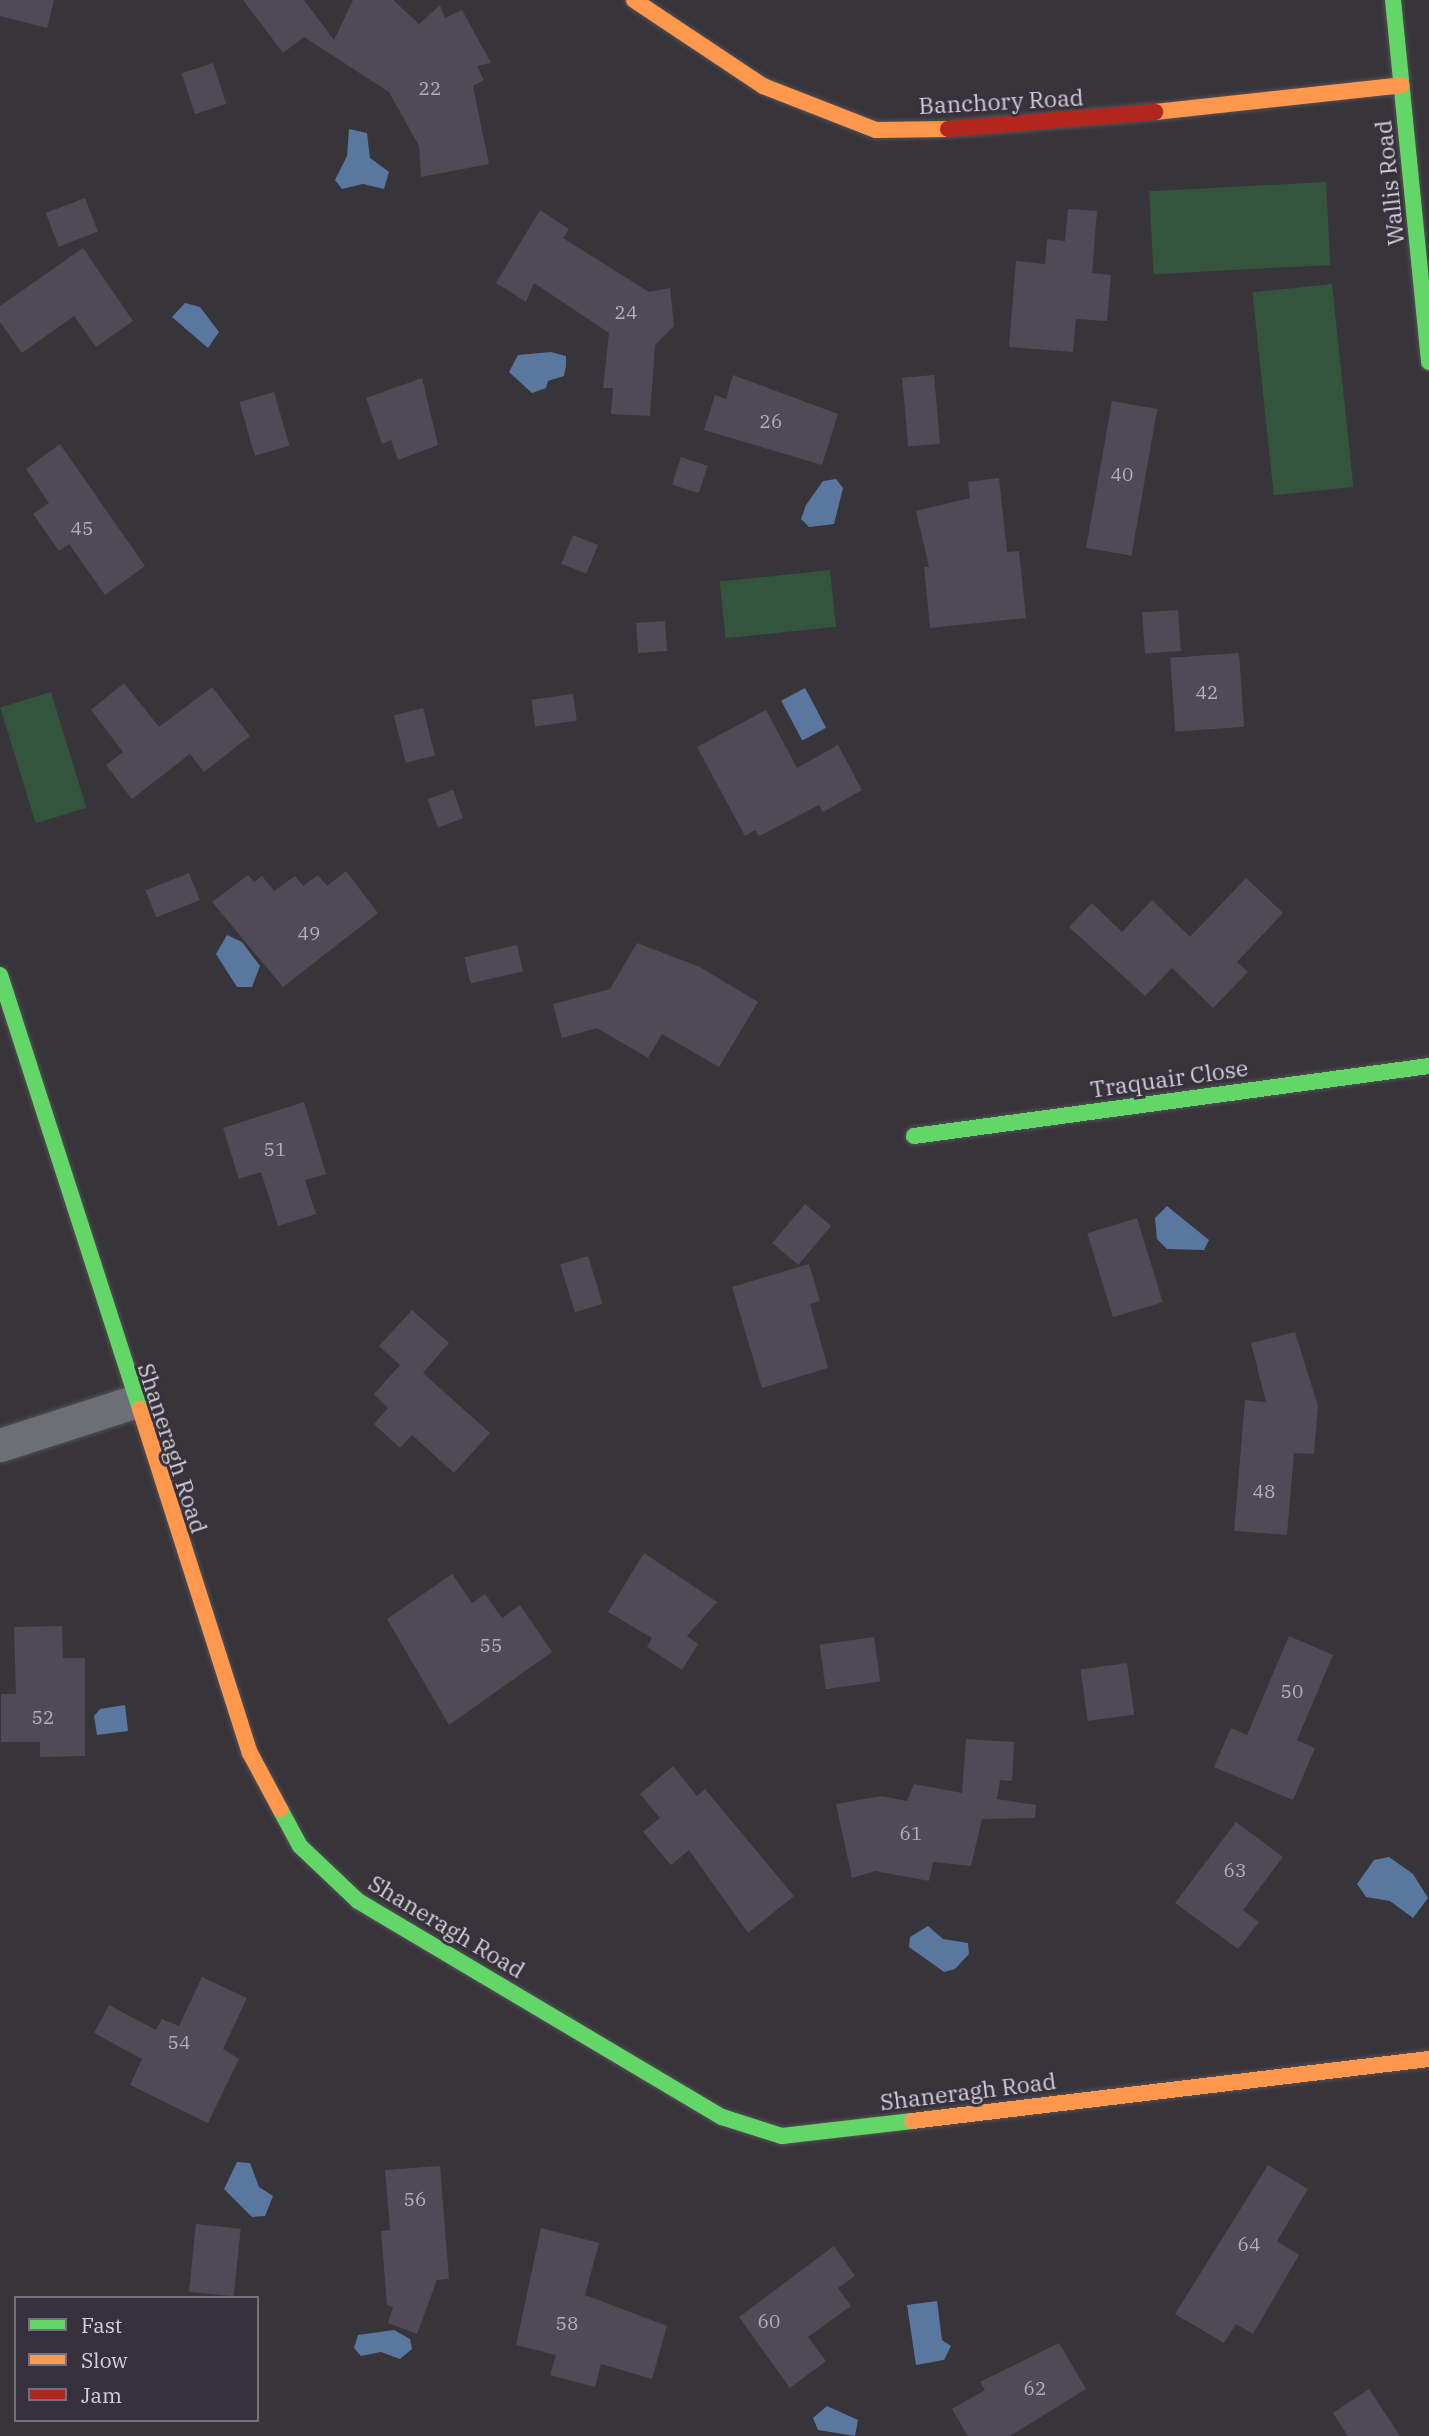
<!DOCTYPE html>
<style>
body{margin:0}
#map{position:relative;width:1429px;height:2436px;overflow:hidden;background:#37343a;font-family:"IBM Plex Serif",serif}
div>[style]{position:absolute}
[style*='--x']{left:calc(var(--x)*1px);top:calc(var(--y)*1px);width:calc(var(--w)*1px);rotate:calc(var(--a)*1deg)}
.green>*{inset:0;background:#34553d;transform-origin:0 0}
.water>*{inset:0;background:#5a77a0;transform-origin:0 0}
.building>*{inset:0;background:#4e4b56;transform-origin:0 0}
.roads{filter:drop-shadow(0 0 2px #535155) drop-shadow(0 0 2px #535155)}
.street>*{height:33px;margin:-16.5px;padding:0 16.5px;transform-origin:16.5px;border-radius:16.5px;background:#6c7076}
.fast>*{height:16px;margin:-8px;padding:0 8px;transform-origin:8px;border-radius:8px;background:#63d668}
.slow>*{height:16px;margin:-8px;padding:0 8px;transform-origin:8px;border-radius:8px;background:#ff974d}
.jam>*{height:16px;margin:-8px;padding:0 8px;transform-origin:8px;border-radius:8px;background:#b3261e}
span{translate:-50% -50%;white-space:nowrap;text-align:center;line-height:1.15;-webkit-text-stroke:6px #37313d;paint-order:stroke}
.number-label{font-size:19px;color:#b2afb7}
.number-label span{-webkit-text-stroke-width:0}
.street-label{font-size:23px;color:#d3d0d7}
.legend{position:absolute;left:14px;top:2296px;width:245px;height:126px;box-sizing:border-box;background:#37313d;border:2px solid #75717b;margin:0;padding:9px 12px;list-style:none;font-size:21px;color:#d3d0d7}
.legend li{display:flex;align-items:center;gap:14px;height:35px}
.legend b{width:35px;border:2px solid #75717b}
</style>
<div id="map">
<div class="green">
<i style="left:1326px;top:182px;width:83px;height:177px;rotate:87deg"></i>
<i style="left:1332px;top:284px;width:204px;height:80px;rotate:84deg"></i>
<i style="left:830px;top:570px;width:57px;height:111px;rotate:84deg"></i>
<i style="left:51px;top:692px;width:121px;height:53px;rotate:73deg"></i>
</div>
<div class="water">
<i style="clip-path:polygon(349px 129px,367px 133px,370px 158px,389px 172px,384px 189px,363px 184px,342px 189px,335px 180px,347px 156px)"></i>
<i style="clip-path:polygon(185px 303px,200px 307px,219px 332px,208px 348px,172px 317px)"></i>
<i style="clip-path:polygon(551px 352px,566px 356px,566px 366px,564px 376px,548px 381px,546px 388px,532px 393px,509px 372px,518px 355px)"></i>
<i style="clip-path:polygon(836px 479px,843px 488px,834px 524px,809px 527px,801px 519px,806px 505px,823px 481px)"></i>
<i style="left:805px;top:688px;width:45px;height:27px;rotate:62deg"></i>
<i style="clip-path:polygon(227px 935px,242px 942px,260px 966px,252px 987px,237px 987px,216px 954px)"></i>
<i style="clip-path:polygon(1167px 1206px,1209px 1240px,1204px 1250px,1167px 1249px,1157px 1239px,1155px 1218px)"></i>
<i style="clip-path:polygon(125px 1705px,128px 1731px,97px 1735px,94px 1716px,100px 1709px)"></i>
<i style="clip-path:polygon(1389px 1857px,1413px 1874px,1428px 1898px,1413px 1918px,1390px 1901px,1366px 1897px,1357px 1884px,1374px 1860px)"></i>
<i style="clip-path:polygon(928px 1926px,943px 1939px,968px 1943px,969px 1954px,955px 1969px,944px 1972px,909px 1947px,910px 1937px)"></i>
<i style="clip-path:polygon(237px 2162px,250px 2163px,259px 2187px,273px 2196px,265px 2216px,252px 2217px,224px 2189px)"></i>
<i style="clip-path:polygon(937px 2301px,942px 2340px,951px 2346px,944px 2360px,916px 2365px,907px 2305px)"></i>
<i style="clip-path:polygon(394px 2330px,410px 2339px,412px 2349px,400px 2359px,381px 2352px,361px 2356px,354px 2348px,358px 2335px)"></i>
<i style="clip-path:polygon(827px 2406px,858px 2420px,855px 2436px,818px 2430px,813px 2418px)"></i>
</div>
<div class="building">
<i style="clip-path:polygon(0 0,54px 0,47px 28px,0 16px)"></i>
<i style="clip-path:polygon(243px 0,304px 0,334px 40px,353px 0,393px 0,419px 24px,440px 5px,445px 18px,462px 10px,491px 63px,477px 66px,484px 80px,473px 86px,489px 164px,421px 177px,419px 146px,389px 92px,304px 37px,283px 53px)"></i>
<i style="left:213px;top:63px;width:43px;height:33px;rotate:72deg"></i>
<i style="left:85px;top:198px;width:36px;height:42px;rotate:69deg"></i>
<i style="clip-path:polygon(1068px 209px,1097px 211px,1092px 273px,1111px 275px,1107px 321px,1076px 319px,1073px 352px,1009px 347px,1016px 261px,1045px 264px,1047px 239px,1065px 241px)"></i>
<i style="clip-path:polygon(540px 210px,569px 229px,563px 238px,649px 292px,670px 288px,674px 326px,655px 345px,650px 416px,611px 414px,613px 388px,603px 388px,609px 333px,534px 283px,526px 302px,496px 283px)"></i>
<i style="clip-path:polygon(83px 248px,133px 321px,96px 347px,74px 316px,22px 353px,0 322px,0 306px)"></i>
<i style="clip-path:polygon(733px 375px,838px 414px,822px 465px,704px 430px,715px 395px,726px 399px)"></i>
<i style="left:934px;top:375px;width:69px;height:32px;rotate:85deg"></i>
<i style="clip-path:polygon(422px 378px,438px 445px,398px 460px,391px 440px,382px 444px,366px 398px)"></i>
<i style="left:274px;top:392px;width:56px;height:36px;rotate:74deg"></i>
<i style="left:1112px;top:401px;width:46px;height:149px;rotate:10deg"></i>
<i style="clip-path:polygon(60px 444px,145px 566px,105px 595px,69px 544px,59px 551px,33px 514px,49px 503px,26px 469px)"></i>
<i style="left:681px;top:457px;width:28px;height:29px;rotate:18deg"></i>
<i style="clip-path:polygon(999px 478px,1007px 552px,1019px 551px,1026px 618px,930px 628px,924px 567px,929px 567px,916px 511px,970px 498px,968px 482px)"></i>
<i style="left:573px;top:535px;width:27px;height:31px;rotate:22deg"></i>
<i style="left:1178px;top:610px;width:41px;height:36px;rotate:86deg"></i>
<i style="left:665px;top:621px;width:30px;height:29px;rotate:86deg"></i>
<i style="left:1239px;top:653px;width:74px;height:69px;rotate:86deg"></i>
<i style="clip-path:polygon(124px 683px,159px 727px,212px 687px,250px 736px,204px 772px,190px 754px,132px 799px,106px 765px,123px 752px,91px 710px)"></i>
<i style="left:573px;top:694px;width:27px;height:42px;rotate:82deg"></i>
<i style="left:423px;top:708px;width:49px;height:30px;rotate:76deg"></i>
<i style="clip-path:polygon(766px 710px,797px 768px,838px 745px,862px 790px,823px 812px,819px 805px,759px 836px,755px 830px,745px 836px,697px 747px)"></i>
<i style="left:453px;top:790px;width:30px;height:27px;rotate:70deg"></i>
<i style="clip-path:polygon(346px 871px,378px 913px,283px 987px,212px 902px,248px 875px,254px 882px,262px 876px,274px 891px,295px 876px,303px 886px,318px 875px,327px 886px)"></i>
<i style="left:189px;top:873px;width:29px;height:47px;rotate:68deg"></i>
<i style="clip-path:polygon(1246px 878px,1283px 913px,1237px 962px,1248px 972px,1213px 1008px,1172px 968px,1145px 996px,1069px 927px,1092px 903px,1122px 932px,1152px 900px,1190px 937px)"></i>
<i style="clip-path:polygon(637px 943px,700px 967px,758px 1002px,719px 1067px,662px 1034px,648px 1058px,597px 1028px,562px 1038px,553px 1004px,610px 989px)"></i>
<i style="left:517px;top:945px;width:27px;height:54px;rotate:77deg"></i>
<i style="clip-path:polygon(304px 1102px,326px 1174px,305px 1180px,316px 1214px,278px 1226px,261px 1172px,239px 1179px,223px 1128px)"></i>
<i style="left:805px;top:1204px;width:34px;height:51px;rotate:40deg"></i>
<i style="left:1137px;top:1218px;width:88px;height:52px;rotate:73deg"></i>
<i style="left:588px;top:1256px;width:50px;height:29px;rotate:73deg"></i>
<i style="clip-path:polygon(809px 1264px,820px 1301px,810px 1304px,828px 1368px,762px 1388px,732px 1287px)"></i>
<i style="clip-path:polygon(412px 1310px,449px 1343px,423px 1373px,490px 1433px,454px 1473px,412px 1435px,400px 1448px,374px 1424px,388px 1408px,374px 1394px,400px 1365px,379px 1346px)"></i>
<i style="clip-path:polygon(1295px 1332px,1318px 1406px,1314px 1454px,1294px 1453px,1287px 1535px,1234px 1531px,1245px 1400px,1266px 1402px,1251px 1343px)"></i>
<i style="clip-path:polygon(644px 1553px,717px 1602px,687px 1636px,698px 1644px,682px 1670px,647px 1647px,652px 1638px,608px 1612px)"></i>
<i style="clip-path:polygon(452px 1574px,472px 1603px,485px 1594px,502px 1618px,520px 1605px,552px 1652px,449px 1725px,387px 1619px)"></i>
<i style="clip-path:polygon(62px 1626px,63px 1658px,85px 1658px,85px 1756px,40px 1757px,40px 1742px,1px 1742px,1px 1694px,16px 1694px,14px 1627px)"></i>
<i style="clip-path:polygon(1289px 1636px,1333px 1655px,1297px 1740px,1315px 1748px,1293px 1800px,1214px 1767px,1231px 1728px,1247px 1735px)"></i>
<i style="left:874px;top:1637px;width:45px;height:55px;rotate:82deg"></i>
<i style="left:1127px;top:1663px;width:52px;height:47px;rotate:82deg"></i>
<i style="clip-path:polygon(966px 1739px,1014px 1742px,1012px 1781px,1000px 1780px,997px 1799px,1036px 1805px,1035px 1818px,982px 1819px,971px 1866px,933px 1862px,929px 1881px,875px 1871px,852px 1878px,836px 1804px,881px 1796px,907px 1801px,914px 1784px,962px 1793px)"></i>
<i style="clip-path:polygon(673px 1766px,697px 1796px,705px 1789px,794px 1896px,748px 1933px,689px 1850px,671px 1865px,643px 1832px,660px 1818px,640px 1794px)"></i>
<i style="clip-path:polygon(1236px 1822px,1283px 1857px,1243px 1910px,1259px 1922px,1238px 1949px,1175px 1903px)"></i>
<i style="clip-path:polygon(202px 1977px,247px 1998px,223px 2049px,239px 2059px,208px 2123px,130px 2085px,142px 2059px,94px 2033px,109px 2005px,156px 2030px,162px 2019px,179px 2026px)"></i>
<i style="clip-path:polygon(1268px 2165px,1308px 2189px,1277px 2241px,1299px 2255px,1253px 2334px,1236px 2324px,1224px 2343px,1175px 2314px)"></i>
<i style="clip-path:polygon(440px 2166px,449px 2279px,437px 2280px,417px 2334px,388px 2323px,393px 2307px,387px 2305px,381px 2231px,390px 2230px,385px 2170px)"></i>
<i style="left:196px;top:2224px;width:45px;height:68px;rotate:6deg"></i>
<i style="clip-path:polygon(541px 2228px,599px 2243px,585px 2295px,667px 2326px,652px 2379px,601px 2364px,595px 2387px,550px 2375px,556px 2355px,516px 2345px)"></i>
<i style="clip-path:polygon(834px 2246px,855px 2276px,838px 2288px,851px 2306px,808px 2337px,826px 2361px,790px 2388px,739px 2317px)"></i>
<i style="clip-path:polygon(1059px 2343px,1086px 2389px,1010px 2436px,968px 2436px,952px 2409px,985px 2390px,980px 2382px)"></i>
<i style="clip-path:polygon(1369px 2389px,1400px 2436px,1348px 2436px,1333px 2413px)"></i>
</div>
<div class="roads">
<div class="street">
<i style="--x:0;--y:1445;--w:140;--a:-17.9"></i>
</div>
<div class="fast">
<i style="--x:1393;--y:0;--w:364;--a:84.3"></i>
<i style="--x:0;--y:975;--w:456;--a:72.1"></i>
<i style="--x:914;--y:1136;--w:520;--a:-7.74"></i>
<i style="--x:280;--y:1809;--w:42;--a:61.6"></i>
<i style="--x:300;--y:1846;--w:80;--a:43.5"></i>
<i style="--x:358;--y:1901;--w:423;--a:30.7"></i>
<i style="--x:722;--y:2117;--w:63;--a:17.6"></i>
<i style="--x:782;--y:2136;--w:131;--a:-6.6"></i>
</div>
<div class="slow">
<i style="--x:634;--y:0;--w:155;--a:33.7"></i>
<i style="--x:763;--y:86;--w:121;--a:21.3"></i>
<i style="--x:876;--y:130;--w:72;--a:-0.8"></i>
<i style="--x:1155;--y:112;--w:248;--a:-6.2"></i>
<i style="--x:140;--y:1409;--w:361;--a:72.3"></i>
<i style="--x:250;--y:1753;--w:64;--a:61.8"></i>
<i style="--x:912;--y:2121;--w:521;--a:-6.84"></i>
</div>
<div class="jam">
<i style="--x:948;--y:129;--w:208;--a:-4.7"></i>
</div>
</div>
<div class="number-label">
<span style="left:430px;top:89px">22</span>
<span style="left:626px;top:313px">24</span>
<span style="left:771px;top:422px">26</span>
<span style="left:1122px;top:475px">40</span>
<span style="left:82px;top:529px">45</span>
<span style="left:1207px;top:693px">42</span>
<span style="left:309px;top:934px">49</span>
<span style="left:275px;top:1150px">51</span>
<span style="left:1264px;top:1492px">48</span>
<span style="left:491px;top:1646px">55</span>
<span style="left:1292px;top:1692px">50</span>
<span style="left:43px;top:1718px">52</span>
<span style="left:911px;top:1834px">61</span>
<span style="left:1235px;top:1871px">63</span>
<span style="left:179px;top:2043px">54</span>
<span style="left:415px;top:2200px">56</span>
<span style="left:1249px;top:2245px">64</span>
<span style="left:769px;top:2322px">60</span>
<span style="left:567px;top:2324px">58</span>
<span style="left:1035px;top:2389px">62</span>
</div>
<div class="street-label">
<span style="left:1001px;top:101px;rotate:-3deg">Banchory Road</span>
<span style="left:1389px;top:183px;rotate:-96deg">Wallis Road</span>
<span style="left:1169px;top:1078px;rotate:-8deg">Traquair Close</span>
<span style="left:173px;top:1448px;rotate:72deg">Shaneragh Road</span>
<span style="left:447px;top:1926px;rotate:31deg">Shaneragh Road</span>
<span style="left:968px;top:2091px;rotate:-7deg">Shaneragh Road</span>
</div>
<ul class="legend">
<li><b style="height:9px;background:#63d668"></b>Fast</li>
<li><b style="height:9px;background:#ff974d"></b>Slow</li>
<li><b style="height:9px;background:#b3261e"></b>Jam</li>
</ul>
</div>
